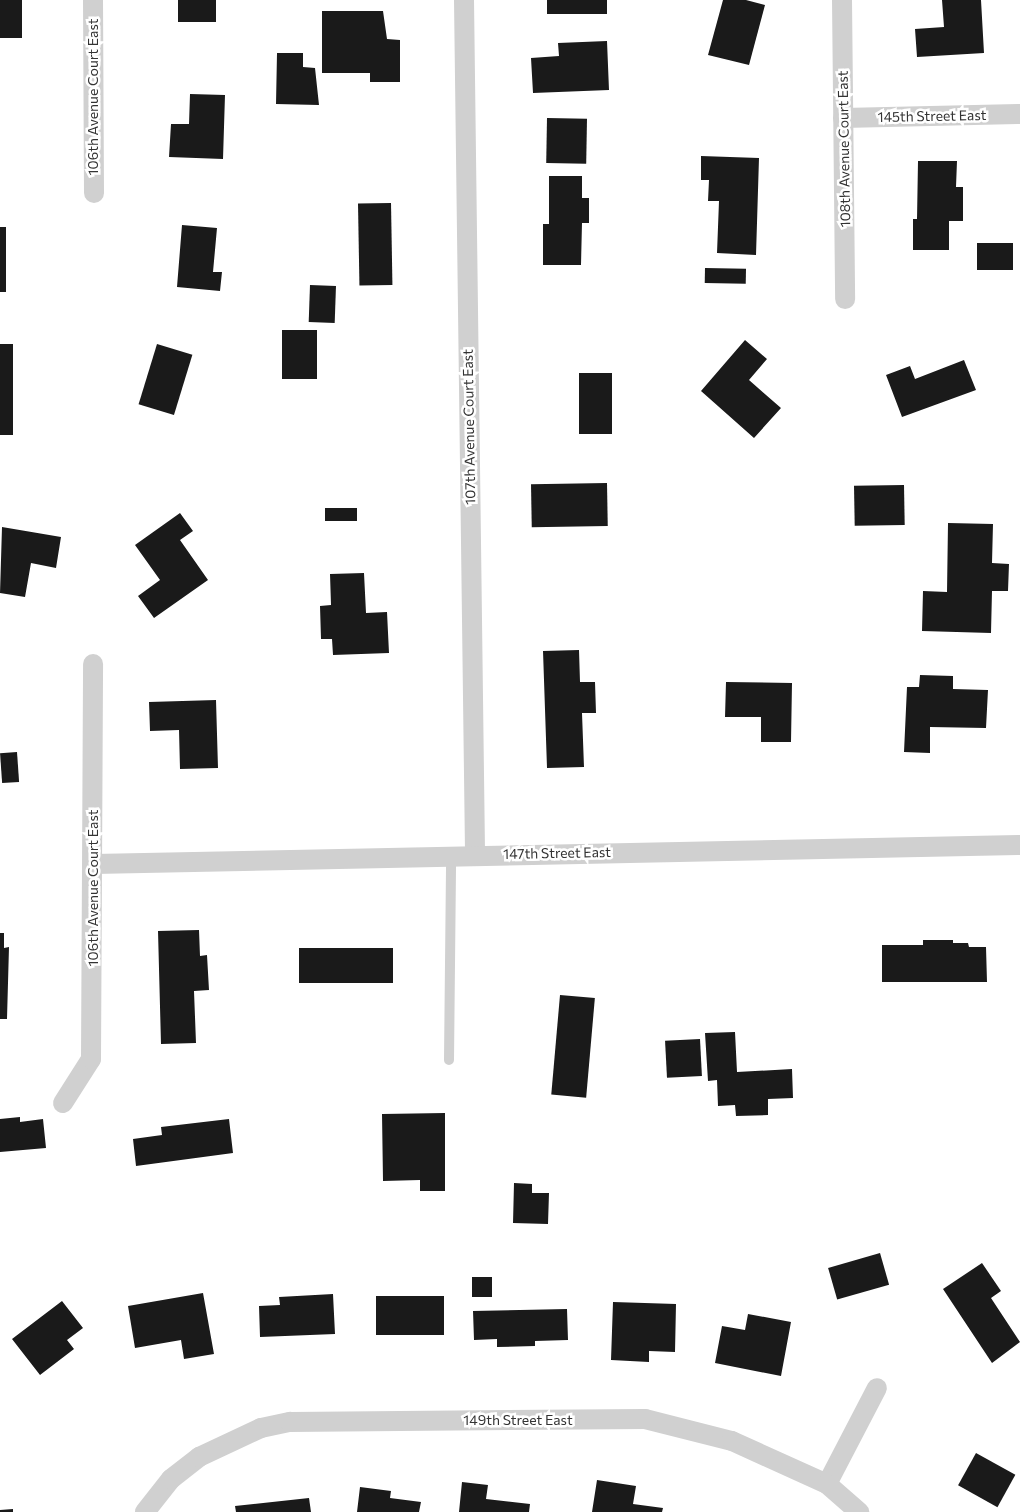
<!DOCTYPE html>
<style>
body{margin:0}
#map{position:relative;width:1020px;height:1512px;overflow:hidden;background:#fff;font-family:Commissioner,sans-serif}
div>[style]{position:absolute}
[style*='--x']{left:calc(var(--x)*1px);top:calc(var(--y)*1px);width:calc(var(--w)*1px);rotate:calc(var(--a)*1deg)}
.building>*{inset:0;background:#1a1a1a;transform-origin:0 0}
.lane>*{height:10px;margin:-5px;padding:0 5px;transform-origin:5px;border-radius:5px;background:#d0d0d0}
.street>*{height:20px;margin:-10px;padding:0 10px;transform-origin:10px;border-radius:10px;background:#d0d0d0}
span{translate:-50% -50%;white-space:nowrap;text-align:center;line-height:1.15;-webkit-text-stroke:5px #fff;paint-order:stroke}
.street-label{font-size:14px;color:#333}
</style>
<div id="map">
<div class="building">
<i style="left:0;top:0;width:22px;height:38px"></i>
<i style="left:178px;top:0;width:38px;height:22px"></i>
<i style="left:547px;top:0;width:60px;height:14px"></i>
<i style="clip-path:polygon(723px 0,746px 0,765px 5px,749px 65px,708px 55px)"></i>
<i style="clip-path:polygon(942px 0,981px 0,984px 53px,917px 57px,915px 29px,944px 27px)"></i>
<i style="clip-path:polygon(322px 11px,383px 11px,387px 39px,400px 40px,400px 82px,370px 82px,370px 73px,322px 73px)"></i>
<i style="clip-path:polygon(607px 41px,609px 90px,533px 93px,531px 58px,559px 56px,558px 43px)"></i>
<i style="clip-path:polygon(277px 53px,303px 53px,303px 67px,315px 68px,319px 105px,276px 104px)"></i>
<i style="clip-path:polygon(190px 94px,225px 95px,223px 159px,169px 157px,171px 124px,189px 124px)"></i>
<i style="left:547px;top:118px;width:40px;height:45px;rotate:1deg"></i>
<i style="clip-path:polygon(701px 156px,759px 158px,756px 255px,717px 253px,719px 201px,708px 201px,709px 180px,701px 180px)"></i>
<i style="clip-path:polygon(918px 161px,957px 161px,956px 187px,963px 187px,963px 221px,949px 221px,949px 250px,913px 250px,913px 219px,917px 219px)"></i>
<i style="clip-path:polygon(549px 176px,582px 176px,582px 198px,589px 198px,589px 223px,582px 223px,581px 265px,543px 265px,543px 224px,549px 224px)"></i>
<i style="left:391px;top:203px;width:82px;height:33px;rotate:89deg"></i>
<i style="clip-path:polygon(182px 225px,217px 228px,213px 272px,222px 272px,220px 291px,177px 287px)"></i>
<i style="left:0;top:227px;width:6px;height:65px"></i>
<i style="left:977px;top:243px;width:36px;height:27px"></i>
<i style="left:705px;top:268px;width:41px;height:15px;rotate:1deg"></i>
<i style="left:310px;top:285px;width:26px;height:37px;rotate:2deg"></i>
<i style="left:282px;top:330px;width:35px;height:49px"></i>
<i style="clip-path:polygon(745px 340px,767px 359px,749px 380px,781px 408px,754px 438px,701px 391px)"></i>
<i style="left:0;top:344px;width:13px;height:91px"></i>
<i style="left:157px;top:344px;width:37px;height:63px;rotate:17deg"></i>
<i style="clip-path:polygon(964px 360px,976px 390px,902px 417px,886px 375px,910px 366px,915px 379px)"></i>
<i style="left:579px;top:373px;width:33px;height:61px"></i>
<i style="left:607px;top:483px;width:43px;height:76px;rotate:89deg"></i>
<i style="left:904px;top:485px;width:40px;height:50px;rotate:89deg"></i>
<i style="left:325px;top:508px;width:32px;height:13px"></i>
<i style="clip-path:polygon(180px 513px,193px 531px,180px 540px,208px 580px,154px 618px,138px 596px,160px 580px,135px 545px)"></i>
<i style="clip-path:polygon(948px 523px,993px 524px,992px 563px,1009px 564px,1008px 591px,992px 591px,991px 633px,922px 631px,923px 591px,947px 592px)"></i>
<i style="clip-path:polygon(2px 527px,61px 537px,56px 568px,31px 563px,25px 597px,0 593px)"></i>
<i style="clip-path:polygon(364px 573px,366px 613px,387px 612px,389px 653px,333px 655px,332px 639px,321px 639px,320px 606px,331px 605px,330px 574px)"></i>
<i style="clip-path:polygon(579px 650px,580px 682px,595px 682px,596px 713px,582px 713px,584px 767px,547px 768px,543px 651px)"></i>
<i style="clip-path:polygon(920px 675px,953px 676px,953px 689px,988px 690px,986px 728px,930px 727px,930px 753px,904px 752px,907px 687px,919px 687px)"></i>
<i style="clip-path:polygon(726px 682px,792px 683px,791px 742px,761px 742px,761px 717px,725px 717px)"></i>
<i style="clip-path:polygon(216px 700px,218px 768px,180px 769px,179px 730px,150px 731px,149px 702px)"></i>
<i style="left:17px;top:752px;width:30px;height:17px;rotate:86deg"></i>
<i style="clip-path:polygon(199px 930px,200px 956px,207px 955px,209px 990px,194px 991px,196px 1043px,161px 1044px,158px 931px)"></i>
<i style="clip-path:polygon(0 933px,4px 933px,4px 948px,9px 947px,7px 1019px,0 1019px)"></i>
<i style="clip-path:polygon(923px 940px,953px 940px,953px 943px,968px 943px,969px 947px,986px 947px,987px 982px,882px 982px,882px 945px,923px 945px)"></i>
<i style="left:299px;top:948px;width:94px;height:35px"></i>
<i style="left:560px;top:995px;width:35px;height:100px;rotate:5deg"></i>
<i style="clip-path:polygon(735px 1032px,737px 1072px,792px 1069px,793px 1098px,768px 1099px,768px 1115px,736px 1116px,735px 1105px,718px 1106px,717px 1080px,708px 1081px,705px 1033px)"></i>
<i style="left:700px;top:1039px;width:37px;height:35px;rotate:87deg"></i>
<i style="clip-path:polygon(445px 1113px,445px 1191px,420px 1191px,420px 1180px,383px 1181px,382px 1114px)"></i>
<i style="clip-path:polygon(20px 1117px,20px 1122px,43px 1119px,46px 1148px,0 1152px,0 1119px)"></i>
<i style="clip-path:polygon(229px 1119px,233px 1153px,136px 1166px,133px 1139px,162px 1135px,161px 1127px)"></i>
<i style="clip-path:polygon(514px 1183px,532px 1184px,532px 1193px,549px 1193px,548px 1224px,513px 1223px)"></i>
<i style="left:880px;top:1253px;width:33px;height:54px;rotate:74deg"></i>
<i style="clip-path:polygon(982px 1263px,1001px 1291px,991px 1298px,1020px 1342px,992px 1363px,943px 1289px)"></i>
<i style="left:472px;top:1277px;width:20px;height:20px"></i>
<i style="clip-path:polygon(203px 1293px,214px 1354px,184px 1359px,181px 1340px,135px 1348px,128px 1306px)"></i>
<i style="clip-path:polygon(333px 1294px,335px 1334px,260px 1337px,259px 1306px,280px 1305px,279px 1297px)"></i>
<i style="left:376px;top:1296px;width:68px;height:39px"></i>
<i style="clip-path:polygon(62px 1301px,83px 1328px,67px 1340px,74px 1349px,40px 1375px,12px 1339px)"></i>
<i style="clip-path:polygon(613px 1302px,676px 1304px,675px 1352px,649px 1351px,649px 1362px,611px 1360px)"></i>
<i style="clip-path:polygon(567px 1309px,568px 1340px,535px 1341px,535px 1346px,497px 1347px,497px 1339px,474px 1340px,473px 1311px)"></i>
<i style="clip-path:polygon(748px 1314px,791px 1322px,781px 1376px,715px 1363px,722px 1326px,745px 1330px)"></i>
<i style="left:976px;top:1453px;width:45px;height:37px;rotate:29deg"></i>
<i style="clip-path:polygon(597px 1480px,636px 1486px,633px 1504px,663px 1508px,662px 1512px,592px 1512px)"></i>
<i style="clip-path:polygon(462px 1482px,488px 1485px,486px 1499px,530px 1504px,529px 1512px,459px 1512px)"></i>
<i style="clip-path:polygon(360px 1487px,391px 1491px,390px 1498px,421px 1502px,419px 1512px,357px 1512px)"></i>
<i style="clip-path:polygon(309px 1498px,311px 1512px,236px 1512px,235px 1506px)"></i>
<i style="clip-path:polygon(13px 1509px,13px 1512px,0 1512px,0 1510px)"></i>
</div>
<div class="lane">
<i style="--x:449;--y:1060;--w:205;--a:-89.4"></i>
</div>
<div class="street">
<i style="--x:93;--y:0;--w:193;--a:89.7"></i>
<i style="--x:464;--y:0;--w:854;--a:89.26"></i>
<i style="--x:842;--y:0;--w:299;--a:89.4"></i>
<i style="--x:843;--y:118;--w:177;--a:-1.3"></i>
<i style="--x:94;--y:864;--w:926;--a:-1.18"></i>
<i style="--x:63;--y:1103;--w:52;--a:-57.5"></i>
<i style="--x:91;--y:1059;--w:395;--a:-89.7"></i>
<i style="--x:827;--y:1484;--w:108;--a:-62.5"></i>
<i style="--x:145;--y:1512;--w:42;--a:-51.8"></i>
<i style="--x:171;--y:1479;--w:36;--a:-38"></i>
<i style="--x:199;--y:1457;--w:68;--a:-25.1"></i>
<i style="--x:261;--y:1428;--w:30;--a:-12"></i>
<i style="--x:290;--y:1422;--w:355;--a:-0.5"></i>
<i style="--x:645;--y:1419;--w:90;--a:14.2"></i>
<i style="--x:732;--y:1441;--w:104;--a:24.4"></i>
<i style="--x:827;--y:1484;--w:43;--a:41.2"></i>
</div>
<div class="street-label">
<span style="left:93px;top:97px;rotate:-90deg">106th Avenue Court East</span>
<span style="left:932px;top:116px;rotate:-1deg">145th Street East</span>
<span style="left:844px;top:149px;rotate:-91deg">108th Avenue Court East</span>
<span style="left:469px;top:427px;rotate:-91deg">107th Avenue Court East</span>
<span style="left:557px;top:853px;rotate:-1deg">147th Street East</span>
<span style="left:93px;top:888px;rotate:-90deg">106th Avenue Court East</span>
<span style="left:518px;top:1420px">149th Street East</span>
</div>
</div>
